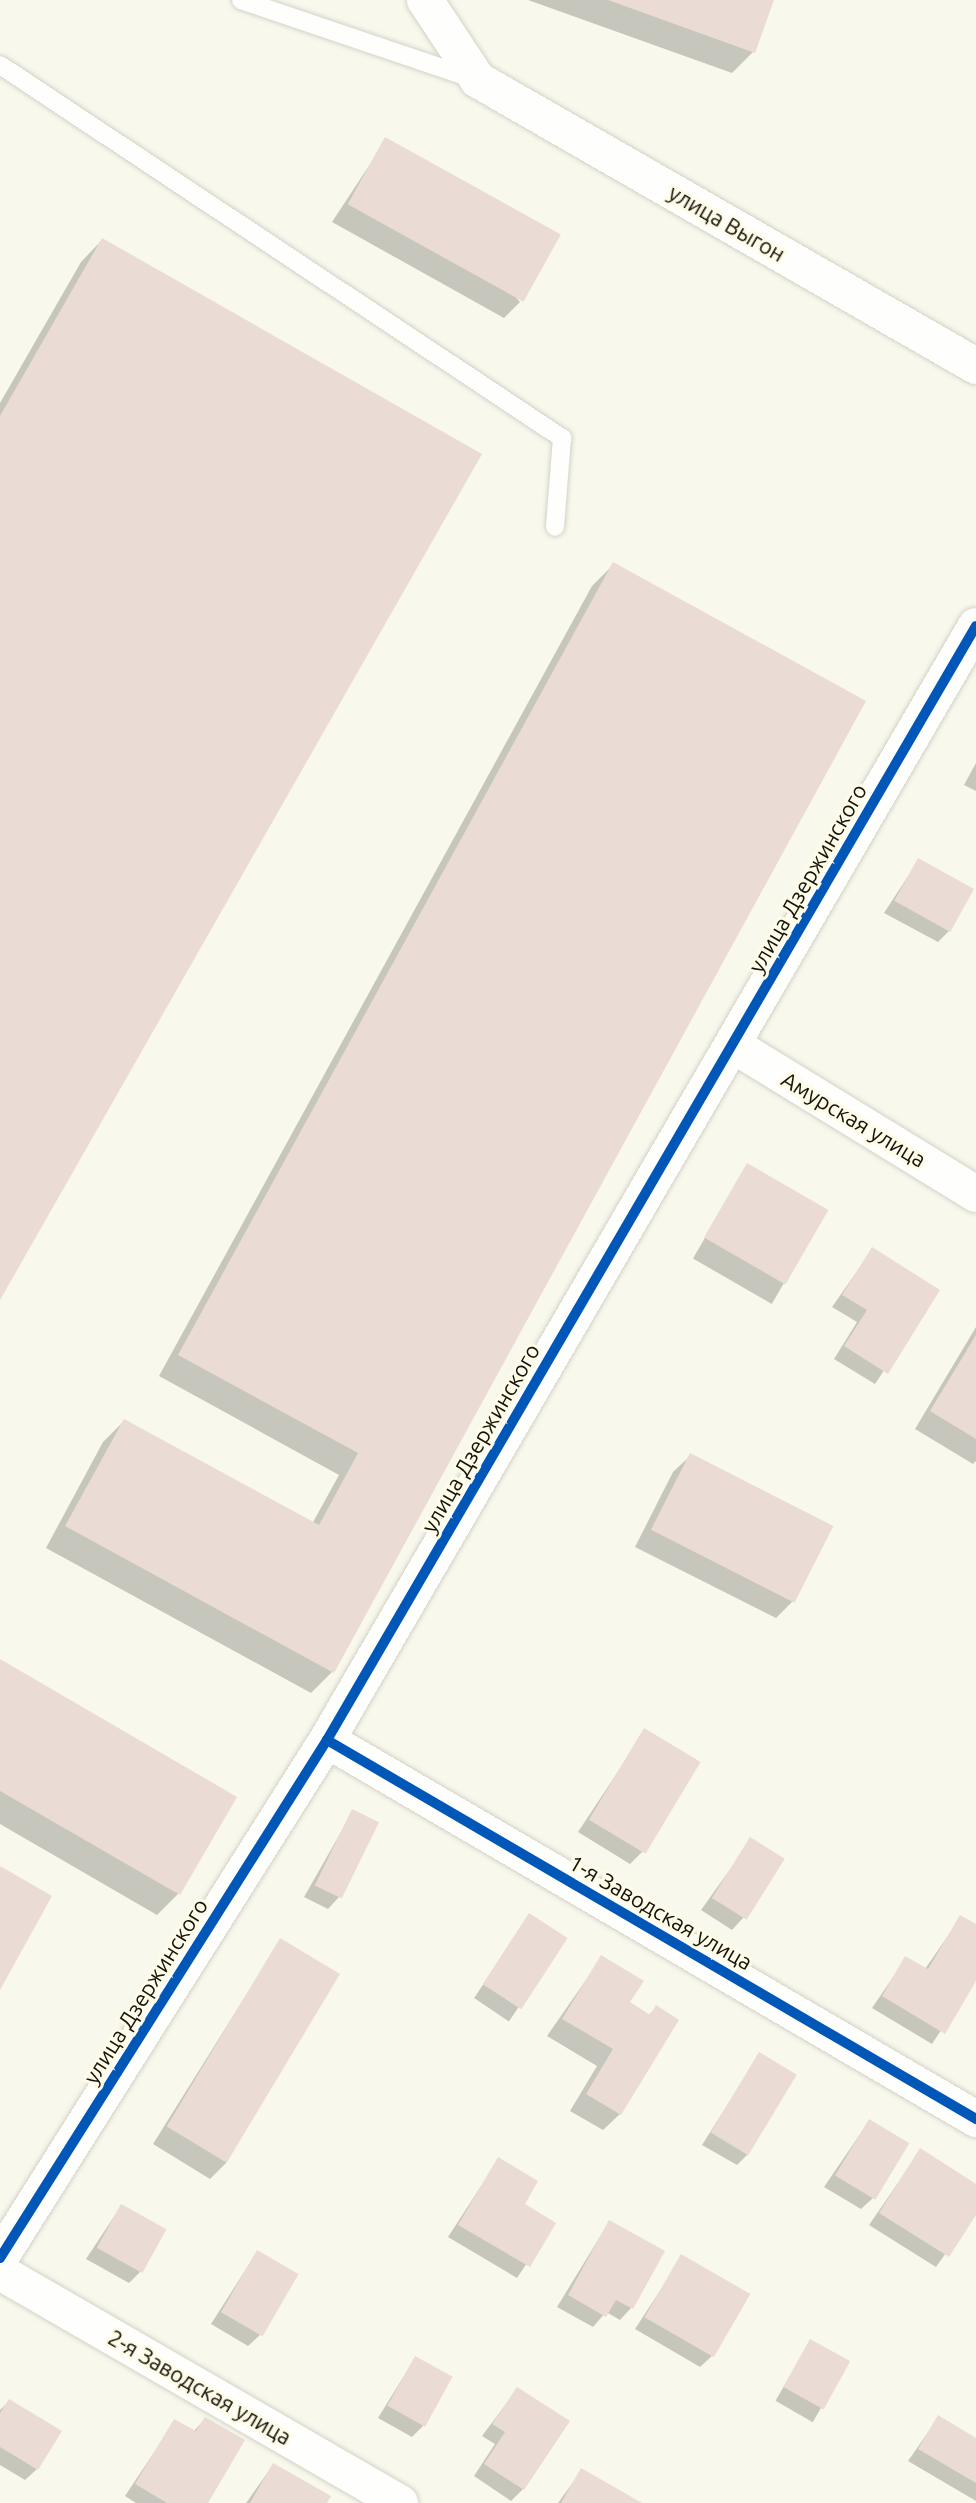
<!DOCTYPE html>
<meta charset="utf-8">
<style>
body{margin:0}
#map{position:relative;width:976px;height:2503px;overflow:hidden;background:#f9f8ed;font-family:Ubuntu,sans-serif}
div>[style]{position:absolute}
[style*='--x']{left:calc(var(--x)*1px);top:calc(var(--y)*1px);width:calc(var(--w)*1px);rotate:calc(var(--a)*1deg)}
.shadow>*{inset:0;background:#0003;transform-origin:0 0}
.building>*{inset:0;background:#eadbd4;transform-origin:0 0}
.roads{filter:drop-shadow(0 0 2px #d3d2c7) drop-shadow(0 0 2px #d3d2c7)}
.lane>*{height:18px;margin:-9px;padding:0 9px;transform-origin:9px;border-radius:9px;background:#fefefc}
.street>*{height:36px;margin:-18px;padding:0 18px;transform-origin:18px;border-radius:18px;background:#fefefc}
.cycleway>*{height:10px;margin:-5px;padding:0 5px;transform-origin:5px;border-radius:5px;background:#0057b8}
span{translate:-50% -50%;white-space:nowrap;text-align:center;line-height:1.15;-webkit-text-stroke:6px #fefbe8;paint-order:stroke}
.street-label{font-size:22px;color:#151308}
</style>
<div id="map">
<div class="shadow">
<i style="clip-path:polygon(528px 0,772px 0,753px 52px,732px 73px)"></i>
<i style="clip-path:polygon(386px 140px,520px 302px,504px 318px,332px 222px)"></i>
<i style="clip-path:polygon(102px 240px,0 1296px,0 403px,81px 262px)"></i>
<i style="clip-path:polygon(613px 565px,864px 702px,332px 1672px,311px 1693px,46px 1548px,103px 1442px,124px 1421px,312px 1524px,339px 1475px,159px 1376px,592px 586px)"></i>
<i style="clip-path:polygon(976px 763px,976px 791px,964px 785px)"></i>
<i style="clip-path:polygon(918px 861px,949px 931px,938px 942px,884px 913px)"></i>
<i style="left:747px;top:1165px;width:91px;height:108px;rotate:30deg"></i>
<i style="clip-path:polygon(872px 1250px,937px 1290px,875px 1384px,834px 1359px,857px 1322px,832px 1307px)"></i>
<i style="clip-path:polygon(976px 1327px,976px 1461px,973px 1464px,915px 1429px)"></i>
<i style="clip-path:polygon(690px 1456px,793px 1601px,776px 1618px,635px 1547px,673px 1472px)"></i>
<i style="clip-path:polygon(0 1661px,235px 1798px,178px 1894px,157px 1915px,0 1824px)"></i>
<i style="clip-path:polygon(645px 1731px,642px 1852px,630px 1864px,578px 1832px)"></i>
<i style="clip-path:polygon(353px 1811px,339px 1897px,328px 1909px,304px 1897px)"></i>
<i style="clip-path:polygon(751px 1840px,743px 1918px,732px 1930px,701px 1910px)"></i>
<i style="left:530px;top:1915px;width:42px;height:100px;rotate:34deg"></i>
<i style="clip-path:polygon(961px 1917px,976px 1926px,976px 1977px,932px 2044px,872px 2008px,906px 1958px,925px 1969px)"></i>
<i style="clip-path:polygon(280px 1941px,227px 2162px,210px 2179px,153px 2144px)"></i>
<i style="clip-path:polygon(602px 1957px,627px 2003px,648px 2016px,656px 2008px,620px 2114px,603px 2130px,570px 2111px,597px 2066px,547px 2036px)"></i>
<i style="clip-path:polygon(759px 2055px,748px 2154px,737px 2165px,702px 2145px)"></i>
<i style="clip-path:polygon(869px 2121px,873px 2198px,861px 2209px,824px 2187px)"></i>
<i style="clip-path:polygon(920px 2151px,976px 2187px,976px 2211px,936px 2267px,869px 2225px)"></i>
<i style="clip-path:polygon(498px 2160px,522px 2204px,553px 2224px,517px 2278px,448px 2237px)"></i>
<i style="clip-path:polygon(121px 2206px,140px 2272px,129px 2283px,86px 2259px)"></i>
<i style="clip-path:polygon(609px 2222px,631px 2308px,620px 2320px,606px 2312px,593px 2327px,557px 2307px)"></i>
<i style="clip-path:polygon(257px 2252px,260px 2335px,248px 2346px,211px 2324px)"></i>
<i style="clip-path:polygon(682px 2257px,712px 2356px,700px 2367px,635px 2329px)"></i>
<i style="left:810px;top:2341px;width:43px;height:69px;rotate:30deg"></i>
<i style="clip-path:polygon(415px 2358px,424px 2425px,412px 2437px,378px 2418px)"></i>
<i style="clip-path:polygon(517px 2389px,523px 2489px,511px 2501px,474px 2476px,495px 2444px,482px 2436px)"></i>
<i style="clip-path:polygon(9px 2401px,37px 2469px,25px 2480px,0 2465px,0 2410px)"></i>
<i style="clip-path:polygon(938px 2418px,976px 2440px,976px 2501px,908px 2461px)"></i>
<i style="clip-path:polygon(205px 2419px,205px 2503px,136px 2503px,125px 2496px,175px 2421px,193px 2432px)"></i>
<i style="clip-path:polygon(273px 2465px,324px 2503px,246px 2503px)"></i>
<i style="clip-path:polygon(582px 2470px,638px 2503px,558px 2503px)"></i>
</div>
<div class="building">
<i style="clip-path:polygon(608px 0,774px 0,755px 53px)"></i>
<i style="left:385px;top:137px;width:201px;height:77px;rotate:29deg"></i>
<i style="clip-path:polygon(102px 238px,482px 454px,0 1300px,0 416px)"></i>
<i style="clip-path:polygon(613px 562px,866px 701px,334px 1673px,65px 1526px,124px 1419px,319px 1525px,358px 1453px,178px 1355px)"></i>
<i style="left:918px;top:858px;width:64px;height:49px;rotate:29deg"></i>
<i style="left:747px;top:1163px;width:94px;height:86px;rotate:30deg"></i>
<i style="clip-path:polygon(872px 1247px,940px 1290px,888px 1374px,844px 1346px,867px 1310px,842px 1295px)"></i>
<i style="clip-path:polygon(976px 1335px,976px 1439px,930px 1411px)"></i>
<i style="left:690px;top:1453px;width:161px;height:86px;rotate:27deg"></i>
<i style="clip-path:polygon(0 1659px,237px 1797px,180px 1895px,0 1791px)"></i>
<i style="left:644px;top:1728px;width:66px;height:107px;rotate:31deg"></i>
<i style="left:352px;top:1809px;width:30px;height:85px;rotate:26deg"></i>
<i style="left:750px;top:1837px;width:41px;height:72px;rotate:32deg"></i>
<i style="clip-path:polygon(0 1866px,52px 1896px,0 1990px)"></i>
<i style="left:529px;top:1913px;width:46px;height:85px;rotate:33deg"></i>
<i style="clip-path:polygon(960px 1915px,976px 1924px,976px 1981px,945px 2034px,882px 1996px,905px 1956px,928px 1969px)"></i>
<i style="left:280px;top:1938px;width:70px;height:220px;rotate:31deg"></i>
<i style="clip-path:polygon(601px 1955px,644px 1981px,630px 2002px,650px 2015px,656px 2005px,679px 2020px,621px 2115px,586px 2094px,613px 2049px,562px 2019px)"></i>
<i style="left:759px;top:2052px;width:44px;height:94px;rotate:31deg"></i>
<i style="left:869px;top:2119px;width:47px;height:66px;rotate:31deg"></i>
<i style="clip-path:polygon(920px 2148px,976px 2184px,976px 2215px,949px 2257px,879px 2213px)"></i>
<i style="clip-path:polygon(498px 2157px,538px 2181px,525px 2204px,556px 2223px,530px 2267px,458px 2225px)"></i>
<i style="left:121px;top:2204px;width:52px;height:50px;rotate:29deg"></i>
<i style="clip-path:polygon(609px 2220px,665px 2251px,633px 2309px,616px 2300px,606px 2317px,568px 2295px)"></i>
<i style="left:257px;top:2250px;width:48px;height:72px;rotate:30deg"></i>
<i style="left:681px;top:2254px;width:80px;height:73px;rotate:30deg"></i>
<i style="left:810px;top:2339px;width:46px;height:55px;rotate:29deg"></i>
<i style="left:415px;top:2356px;width:43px;height:57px;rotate:29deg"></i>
<i style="clip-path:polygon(517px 2387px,570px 2421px,524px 2490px,484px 2464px,505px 2432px,492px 2424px)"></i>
<i style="clip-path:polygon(9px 2399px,62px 2431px,38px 2470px,0 2447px,0 2413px)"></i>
<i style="clip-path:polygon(938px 2415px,976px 2438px,976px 2483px,918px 2449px)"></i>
<i style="clip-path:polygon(205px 2417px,245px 2440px,208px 2503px,167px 2503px,135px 2484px,174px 2419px,196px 2431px)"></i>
<i style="clip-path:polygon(273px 2463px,331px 2496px,327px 2503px,250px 2503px)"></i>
<i style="clip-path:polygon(581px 2468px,642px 2503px,561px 2503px)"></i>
</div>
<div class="roads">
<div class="lane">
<i style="--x:241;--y:0;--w:244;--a:18.7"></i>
<i style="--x:0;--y:65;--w:675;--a:33.57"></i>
<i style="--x:562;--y:438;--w:89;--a:94.5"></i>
</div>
<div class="street">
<i style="--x:425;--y:0;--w:96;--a:56.5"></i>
<i style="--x:478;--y:80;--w:574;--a:29.87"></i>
<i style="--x:733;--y:1045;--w:285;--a:31.5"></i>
<i style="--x:327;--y:1740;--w:752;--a:30.28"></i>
<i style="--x:0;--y:2258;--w:613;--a:-57.74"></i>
<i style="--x:327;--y:1740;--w:1289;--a:-59.78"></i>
<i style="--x:0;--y:2272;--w:462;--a:30"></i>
</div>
</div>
<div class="cycleway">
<i style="--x:327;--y:1740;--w:752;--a:30.28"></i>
<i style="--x:0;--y:2258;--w:613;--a:-57.74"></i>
<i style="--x:327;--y:1740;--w:1289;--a:-59.78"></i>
</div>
<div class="street-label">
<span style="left:727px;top:223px;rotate:30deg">улица Выгон</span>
<span style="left:807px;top:878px;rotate:-60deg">улица Дзержинского</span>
<span style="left:854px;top:1119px;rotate:31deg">Амурская улица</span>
<span style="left:480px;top:1438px;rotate:-60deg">улица Дзержинского</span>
<span style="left:661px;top:1912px;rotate:30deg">1-я Заводская улица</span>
<span style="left:145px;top:1991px;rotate:-58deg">улица Дзержинского</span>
<span style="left:200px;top:2387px;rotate:30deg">2-я Заводская улица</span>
</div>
</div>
